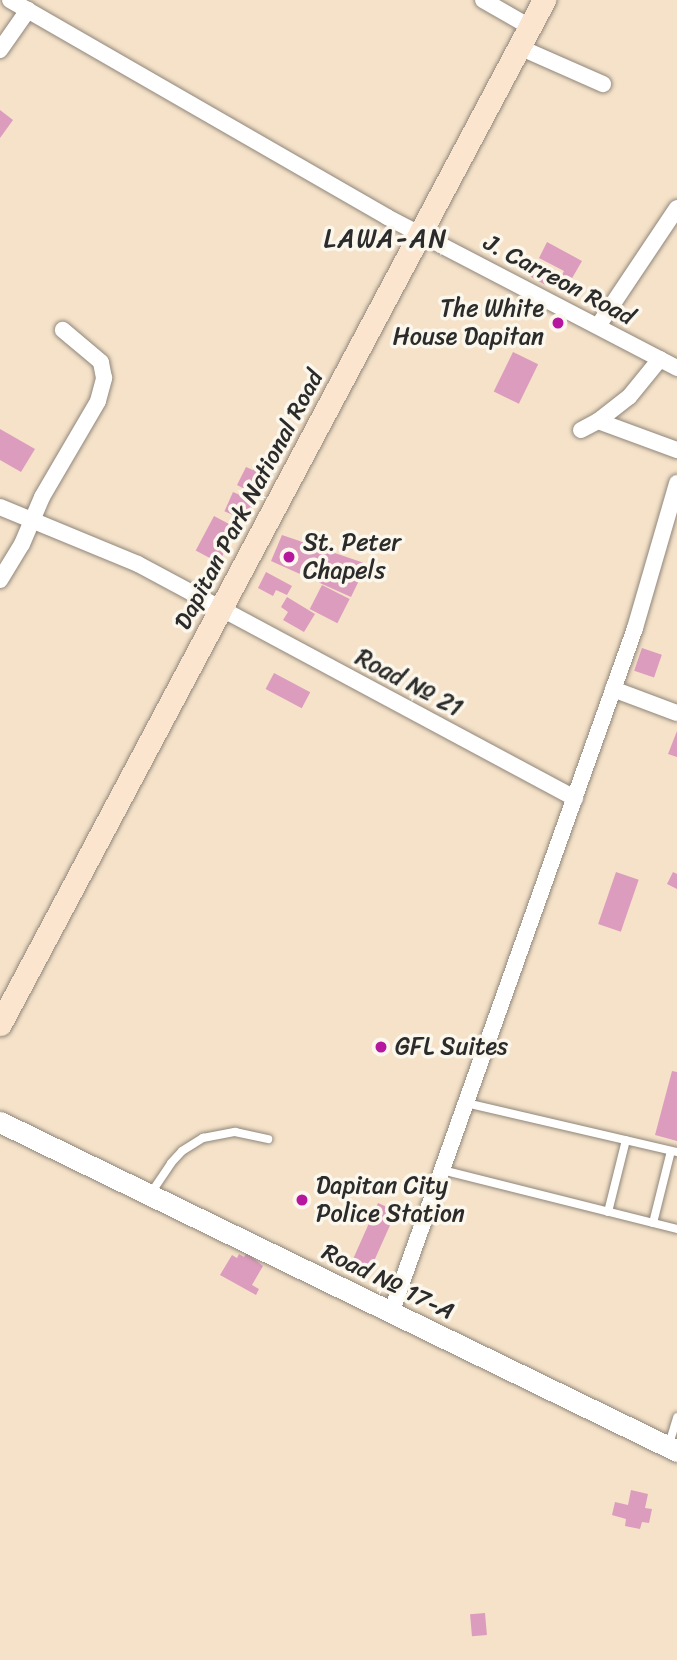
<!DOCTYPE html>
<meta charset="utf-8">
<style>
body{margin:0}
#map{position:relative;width:677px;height:1660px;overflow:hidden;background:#f5e2c9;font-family:Sriracha,sans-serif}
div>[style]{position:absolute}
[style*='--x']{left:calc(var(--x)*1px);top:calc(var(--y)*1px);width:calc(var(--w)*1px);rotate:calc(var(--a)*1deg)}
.building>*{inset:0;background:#dc9cbe;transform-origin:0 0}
.roads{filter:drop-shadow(0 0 2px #90867a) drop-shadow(0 0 2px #90867a)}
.service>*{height:8px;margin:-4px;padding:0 4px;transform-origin:4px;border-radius:4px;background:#fff}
.minor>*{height:16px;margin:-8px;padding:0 8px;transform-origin:8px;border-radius:8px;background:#fff}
.tertiary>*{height:21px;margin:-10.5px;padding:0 10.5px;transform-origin:10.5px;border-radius:10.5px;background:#fff}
.secondary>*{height:23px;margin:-11.5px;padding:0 11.5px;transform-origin:11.5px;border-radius:11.5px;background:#fbe5cf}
.dots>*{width:19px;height:19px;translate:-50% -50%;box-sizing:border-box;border:4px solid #fbf7ec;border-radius:50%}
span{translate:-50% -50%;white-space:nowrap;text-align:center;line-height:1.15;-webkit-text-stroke:7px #fbf7ec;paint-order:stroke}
.street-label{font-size:24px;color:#2b2b2b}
.poi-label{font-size:24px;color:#2b2b2b}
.right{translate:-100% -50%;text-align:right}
.left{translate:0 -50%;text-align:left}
.neighbourhood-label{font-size:26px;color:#2b2b2b;letter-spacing:2px}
</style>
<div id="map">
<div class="building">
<i style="clip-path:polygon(0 110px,13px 120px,0 138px)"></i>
<i style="clip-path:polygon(547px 242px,582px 261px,571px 280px,562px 275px,564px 271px,539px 258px)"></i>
<i style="left:539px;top:262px;width:18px;height:17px;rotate:29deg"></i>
<i style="left:513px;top:352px;width:28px;height:44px;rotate:26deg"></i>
<i style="clip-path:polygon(0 429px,35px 449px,21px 472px,0 460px)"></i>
<i style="clip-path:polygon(255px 466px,271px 480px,258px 496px,237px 485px,246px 467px,253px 470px)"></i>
<i style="left:233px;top:492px;width:24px;height:21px;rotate:24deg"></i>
<i style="left:214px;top:516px;width:26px;height:39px;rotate:28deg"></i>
<i style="clip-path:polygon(282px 535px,367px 564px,351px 597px,271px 561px)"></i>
<i style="clip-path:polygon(266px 572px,292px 586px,287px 595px,276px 590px,273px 596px,258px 588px)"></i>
<i style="left:322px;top:585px;width:31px;height:27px;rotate:27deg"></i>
<i style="clip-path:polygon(287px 597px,315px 614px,304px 632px,283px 620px,288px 612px,281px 607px)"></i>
<i style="left:642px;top:648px;width:21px;height:24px;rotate:19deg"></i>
<i style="left:274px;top:673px;width:41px;height:18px;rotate:28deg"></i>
<i style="clip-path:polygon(677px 731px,677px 757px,668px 754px)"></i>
<i style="left:616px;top:872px;width:24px;height:55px;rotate:19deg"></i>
<i style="clip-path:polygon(673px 872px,677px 874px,677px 889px,667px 884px)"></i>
<i style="clip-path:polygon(672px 1071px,677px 1072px,677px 1141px,655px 1135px)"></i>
<i style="left:378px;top:1203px;width:20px;height:76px;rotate:24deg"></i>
<i style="clip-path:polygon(247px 1253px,263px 1266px,252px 1285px,259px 1289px,256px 1295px,220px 1275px,232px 1255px,237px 1258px,239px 1254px,244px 1257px)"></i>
<i style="clip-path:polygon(631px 1490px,648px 1494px,645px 1508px,652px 1509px,649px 1523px,642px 1522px,640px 1529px,625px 1526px,626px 1519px,612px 1515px,615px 1502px,628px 1505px)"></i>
<i style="left:485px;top:1613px;width:22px;height:15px;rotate:85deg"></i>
</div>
<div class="roads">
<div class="service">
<i style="--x:466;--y:1103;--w:217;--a:13.1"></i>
<i style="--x:442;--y:1170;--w:242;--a:14.1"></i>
<i style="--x:151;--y:1193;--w:36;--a:-56"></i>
<i style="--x:171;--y:1163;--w:16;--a:-47"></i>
<i style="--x:182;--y:1151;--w:25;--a:-32"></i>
<i style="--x:203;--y:1138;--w:33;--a:-11"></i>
<i style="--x:235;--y:1132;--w:34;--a:12"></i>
<i style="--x:608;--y:1212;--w:74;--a:-76"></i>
<i style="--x:653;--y:1223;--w:74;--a:-76"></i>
<i style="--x:669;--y:1444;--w:28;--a:-73"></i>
</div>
<div class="minor">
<i style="--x:10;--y:0;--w:435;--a:29.9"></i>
<i style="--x:387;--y:217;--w:327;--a:27.5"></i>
<i style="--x:483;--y:0;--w:54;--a:29.9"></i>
<i style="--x:519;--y:47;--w:92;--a:23.8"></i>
<i style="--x:0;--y:50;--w:49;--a:-55"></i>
<i style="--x:598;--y:326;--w:142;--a:-56.2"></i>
<i style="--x:598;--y:421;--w:84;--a:20.2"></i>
<i style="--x:581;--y:430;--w:19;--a:-28"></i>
<i style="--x:598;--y:421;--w:39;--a:-38"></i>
<i style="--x:629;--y:397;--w:49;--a:-50.8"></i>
<i style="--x:0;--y:507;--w:149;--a:22.4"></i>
<i style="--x:138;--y:564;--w:496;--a:28.2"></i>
<i style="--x:0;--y:580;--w:42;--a:-58.6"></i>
<i style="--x:22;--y:544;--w:51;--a:-66.9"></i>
<i style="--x:42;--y:497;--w:111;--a:-59.7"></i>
<i style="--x:98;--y:401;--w:24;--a:-75"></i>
<i style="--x:104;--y:378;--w:16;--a:-101"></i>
<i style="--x:101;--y:362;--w:50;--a:-139.9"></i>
<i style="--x:613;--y:689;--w:68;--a:20.6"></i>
<i style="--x:391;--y:1313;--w:727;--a:-70.39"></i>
<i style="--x:635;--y:628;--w:151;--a:-73.8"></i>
</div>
<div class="tertiary">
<i style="--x:0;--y:1122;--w:753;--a:25.92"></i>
</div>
<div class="secondary">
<i style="--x:0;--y:1024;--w:1160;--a:-62.02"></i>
</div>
</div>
<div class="dots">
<i style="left:558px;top:323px;background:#b5179e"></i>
<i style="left:289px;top:557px;background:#b5179e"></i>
<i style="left:381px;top:1047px;background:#b5179e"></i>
<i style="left:302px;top:1200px;background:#b5179e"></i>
</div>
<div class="street-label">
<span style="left:559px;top:280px;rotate:28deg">J. Carreon Road</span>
<span style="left:249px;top:500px;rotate:-62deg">Dapitan Park National Road</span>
<span style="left:409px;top:683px;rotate:28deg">Road № 21</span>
<span style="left:388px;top:1282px;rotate:26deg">Road № 17-A</span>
</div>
<div class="poi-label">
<span class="right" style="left:544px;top:323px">The White<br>House Dapitan</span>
<span class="left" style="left:303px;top:557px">St. Peter<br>Chapels</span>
<span class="left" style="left:395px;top:1047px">GFL Suites</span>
<span class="left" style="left:316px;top:1200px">Dapitan City<br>Police Station</span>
</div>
<div class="neighbourhood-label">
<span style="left:386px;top:239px">LAWA-AN</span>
</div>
</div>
